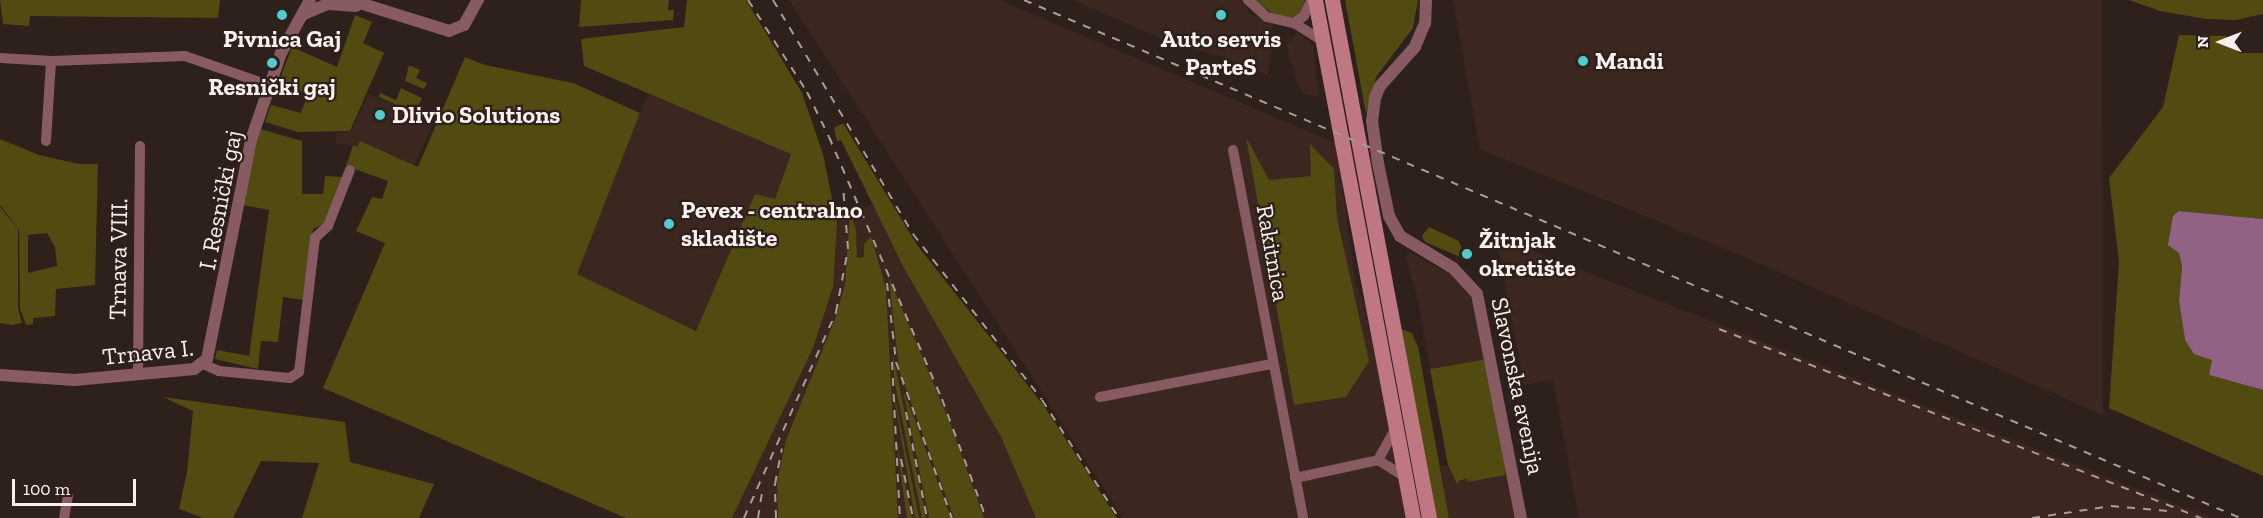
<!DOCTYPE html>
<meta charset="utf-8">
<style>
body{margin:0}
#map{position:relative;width:2263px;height:518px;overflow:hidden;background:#2e201b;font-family:"Zilla Slab",serif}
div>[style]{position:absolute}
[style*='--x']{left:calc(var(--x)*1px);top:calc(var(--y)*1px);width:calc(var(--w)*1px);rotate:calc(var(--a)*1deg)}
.built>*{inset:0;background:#3b2720}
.green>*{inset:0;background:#514a11}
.water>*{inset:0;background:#916283}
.minor>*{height:10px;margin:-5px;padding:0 5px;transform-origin:5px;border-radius:5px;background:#885a61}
.tertiary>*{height:12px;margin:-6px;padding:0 6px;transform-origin:6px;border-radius:6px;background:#885a61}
.secondary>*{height:15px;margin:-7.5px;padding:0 7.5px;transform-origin:7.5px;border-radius:7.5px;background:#c07784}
.rail>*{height:2px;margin-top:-1px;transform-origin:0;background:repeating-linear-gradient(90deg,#a99d9a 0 8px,transparent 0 16px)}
.dots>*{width:16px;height:16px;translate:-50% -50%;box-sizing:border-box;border:3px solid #2e201b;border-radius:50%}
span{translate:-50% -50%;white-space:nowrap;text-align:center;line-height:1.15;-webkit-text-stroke:4.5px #2e201b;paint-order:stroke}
.poi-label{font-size:24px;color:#faf0ed;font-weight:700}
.left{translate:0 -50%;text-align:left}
.street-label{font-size:24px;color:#faf0ed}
.north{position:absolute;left:2191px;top:12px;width:60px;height:60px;-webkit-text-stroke:4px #2e201b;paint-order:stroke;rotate:270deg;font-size:16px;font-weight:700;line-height:24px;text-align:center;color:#faf0ed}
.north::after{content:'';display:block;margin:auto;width:21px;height:27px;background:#faf0ed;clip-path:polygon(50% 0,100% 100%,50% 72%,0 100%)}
.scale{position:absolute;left:12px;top:479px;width:124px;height:27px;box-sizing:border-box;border:3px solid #faf0ed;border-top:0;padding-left:8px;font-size:18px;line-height:21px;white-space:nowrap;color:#faf0ed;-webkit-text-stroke:4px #2e201b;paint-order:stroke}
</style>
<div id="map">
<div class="built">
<i style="clip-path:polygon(789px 0,999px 0,1336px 143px,1356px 285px,1365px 305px,1407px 518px,1123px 518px)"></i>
<i style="clip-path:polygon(1073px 0,1243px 0,1251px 14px,1273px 24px,1268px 75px,1214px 54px,1180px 47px)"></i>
<i style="clip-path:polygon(1453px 0,2102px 0,2103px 415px,1738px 254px,1480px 149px)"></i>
<i style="clip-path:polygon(1297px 32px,1313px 45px,1319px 97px,1303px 94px,1297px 82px,1286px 45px)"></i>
<i style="clip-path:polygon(648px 93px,791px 154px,775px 199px,755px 194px,696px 331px,576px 274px)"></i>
<i style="clip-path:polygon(368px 94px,434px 122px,412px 170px,354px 145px,336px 144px,336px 133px,351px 132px)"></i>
<i style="clip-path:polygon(872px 204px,1001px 437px,1036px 518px,732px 518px,813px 348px,833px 287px,836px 221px)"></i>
<i style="clip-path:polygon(1496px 236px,1890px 392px,2212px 518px,1579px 518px,1553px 380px,1524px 385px)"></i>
<i style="clip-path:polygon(1409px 252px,1457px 278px,1474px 300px,1487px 359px,1430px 369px,1418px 299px,1405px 256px)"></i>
<i style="clip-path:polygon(1506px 461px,1516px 518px,1449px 518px,1440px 466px,1448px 465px,1457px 484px,1459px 480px,1468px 479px,1469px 482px,1505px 475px)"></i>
</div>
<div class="green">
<i style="clip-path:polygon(0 0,220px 0,218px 18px,30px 16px,29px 26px,3px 24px)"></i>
<i style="clip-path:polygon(581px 0,669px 0,668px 10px,674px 10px,673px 20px,579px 27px)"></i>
<i style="clip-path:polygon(687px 0,746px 0,802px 93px,823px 154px,837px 223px,833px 287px,813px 348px,732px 518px,626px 518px,323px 388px,385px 243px,356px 231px,372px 197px,382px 199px,388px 181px,346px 166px,353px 145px,357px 147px,360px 141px,418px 167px,465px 57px,485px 65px,573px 83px,640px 113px,577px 274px,696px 331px,755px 194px,775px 199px,791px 154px,584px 66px,581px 39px,684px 27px)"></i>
<i style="clip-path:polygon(1254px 0,1304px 0,1304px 3px,1299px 16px,1291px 18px,1272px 13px)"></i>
<i style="clip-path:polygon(1345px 0,1418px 0,1413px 28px,1376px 77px,1366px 114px)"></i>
<i style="clip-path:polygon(2129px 0,2263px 0,2263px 14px,2236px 20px,2206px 19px,2160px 11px)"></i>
<i style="clip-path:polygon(355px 15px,372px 22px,363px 43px,384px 53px,350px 131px,298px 132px,265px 122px,271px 105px,301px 113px,308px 94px,278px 84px,292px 47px,337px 67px)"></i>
<i style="clip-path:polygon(2179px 35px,2226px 36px,2239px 53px,2263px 53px,2263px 219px,2179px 211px,2179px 253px,2182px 266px,2179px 301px,2185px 340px,2194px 353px,2213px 360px,2209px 375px,2263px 390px,2263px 476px,2109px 408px,2119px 262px,2109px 178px,2163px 107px)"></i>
<i style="clip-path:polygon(409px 65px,420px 70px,416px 78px,427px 83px,424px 89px,405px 81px)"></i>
<i style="clip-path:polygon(401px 88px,422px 98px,415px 113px,379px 97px,380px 93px,396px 100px)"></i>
<i style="clip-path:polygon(843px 123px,917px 245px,1044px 406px,1117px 518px,1036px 518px,1001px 437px,904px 268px,841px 140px,837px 141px,834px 128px)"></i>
<i style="clip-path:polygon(260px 129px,302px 141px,302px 194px,323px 194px,325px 176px,343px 177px,326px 223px,313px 229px,303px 300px,283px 297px,278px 342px,261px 341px,258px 369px,215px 359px,217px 350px,249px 356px,269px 210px,243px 205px)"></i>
<i style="clip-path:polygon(1246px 137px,1269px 180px,1311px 176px,1310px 144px,1334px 169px,1337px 218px,1369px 361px,1346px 397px,1294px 405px)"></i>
<i style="clip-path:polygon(evenodd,0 139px,39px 155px,79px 164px,98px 164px,95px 285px,56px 289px,55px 316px,33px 318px,33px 324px,26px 325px,20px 308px,19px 230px,0 205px,0 139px,47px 233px,55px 247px,57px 266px,28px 273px,28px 235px,47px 233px)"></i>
<i style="clip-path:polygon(0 207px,18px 229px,18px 308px,22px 323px,12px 325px,0 323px)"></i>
<i style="clip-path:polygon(850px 213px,856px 230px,857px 258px,864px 257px,864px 244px,871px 237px,886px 288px,898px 518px,778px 518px,777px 482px,786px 440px,835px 319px,845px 285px)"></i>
<i style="clip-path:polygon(1429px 227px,1459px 241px,1465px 259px,1425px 242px,1422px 236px)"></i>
<i style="clip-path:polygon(889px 278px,950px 423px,984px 518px,954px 518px,899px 370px)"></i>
<i style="clip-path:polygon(1401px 329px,1412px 333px,1418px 347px,1449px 518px,1435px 518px)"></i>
<i style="clip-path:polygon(893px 354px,915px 464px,926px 518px,922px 518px,894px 379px)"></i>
<i style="clip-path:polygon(1487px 359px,1506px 461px,1505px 475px,1468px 482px,1467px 479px,1460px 480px,1457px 484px,1448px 465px,1430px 369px)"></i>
<i style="clip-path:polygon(903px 390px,910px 407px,951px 518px,929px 518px)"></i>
<i style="clip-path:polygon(163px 397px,345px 422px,350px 462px,434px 484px,419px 518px,302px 518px,319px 463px,261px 461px,233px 518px,203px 518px,179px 509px,187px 472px,193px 411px)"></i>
<i style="clip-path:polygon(894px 397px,895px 397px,919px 518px,915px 518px)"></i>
<i style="clip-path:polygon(896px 440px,896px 439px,912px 518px,907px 518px)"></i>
</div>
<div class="water">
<i style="clip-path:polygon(2179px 211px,2263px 219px,2263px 390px,2209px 375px,2212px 360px,2194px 354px,2185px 340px,2179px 301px,2182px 266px,2179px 253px,2168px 245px,2173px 216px)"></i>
</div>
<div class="minor">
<i style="--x:1248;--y:0;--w:25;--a:42"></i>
<i style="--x:1267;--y:17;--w:28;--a:13"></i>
<i style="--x:1294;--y:23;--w:34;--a:32"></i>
<i style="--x:1294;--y:23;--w:12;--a:-35"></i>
<i style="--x:1304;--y:16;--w:17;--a:-66"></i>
<i style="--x:0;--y:58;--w:51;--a:3.4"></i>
<i style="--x:51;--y:61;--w:134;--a:-2.1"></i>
<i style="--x:185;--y:56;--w:91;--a:19.2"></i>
<i style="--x:46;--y:141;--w:80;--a:-86.4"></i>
<i style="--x:1233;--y:150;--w:375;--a:79.2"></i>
<i style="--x:203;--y:364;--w:17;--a:24"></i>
<i style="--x:219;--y:371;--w:71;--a:5.6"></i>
<i style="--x:290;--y:378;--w:11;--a:-34"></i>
<i style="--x:299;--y:372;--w:135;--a:-83.2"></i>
<i style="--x:315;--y:238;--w:18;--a:-43"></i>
<i style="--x:328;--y:226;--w:60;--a:-68.6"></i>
<i style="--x:138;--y:373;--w:227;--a:-89.5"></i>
<i style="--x:1100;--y:397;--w:175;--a:-10.9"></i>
<i style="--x:1378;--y:460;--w:37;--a:-61"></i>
<i style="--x:1378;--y:460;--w:32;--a:32"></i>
<i style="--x:1295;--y:478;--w:85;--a:-12.2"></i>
<i style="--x:64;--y:518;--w:22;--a:-80"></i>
</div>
<div class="tertiary">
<i style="--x:350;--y:0;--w:104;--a:17.4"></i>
<i style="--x:449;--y:31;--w:16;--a:-22"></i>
<i style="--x:464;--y:25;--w:29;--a:-61"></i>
<i style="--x:1426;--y:0;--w:23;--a:92"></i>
<i style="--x:1425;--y:23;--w:26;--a:113"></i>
<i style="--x:1415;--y:47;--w:52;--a:131.9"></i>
<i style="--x:1380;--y:86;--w:13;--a:113"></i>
<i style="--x:1375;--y:98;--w:23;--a:97"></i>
<i style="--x:1372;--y:121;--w:42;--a:81.9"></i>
<i style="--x:1378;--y:163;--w:54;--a:78.3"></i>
<i style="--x:1389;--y:216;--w:23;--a:61"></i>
<i style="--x:1400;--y:236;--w:62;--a:31.1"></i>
<i style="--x:1453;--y:268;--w:35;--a:47"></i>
<i style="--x:1477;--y:294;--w:228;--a:78.9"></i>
<i style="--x:304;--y:14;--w:26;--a:-23"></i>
<i style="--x:328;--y:4;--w:28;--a:4"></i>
<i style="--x:0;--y:375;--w:75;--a:3.8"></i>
<i style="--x:75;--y:380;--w:120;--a:-5.3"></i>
<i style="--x:194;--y:369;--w:16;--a:-38"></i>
<i style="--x:207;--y:359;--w:223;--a:-78.6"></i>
<i style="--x:251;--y:140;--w:92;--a:-71"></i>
<i style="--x:281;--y:53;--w:60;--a:-61.3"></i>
</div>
<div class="secondary">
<i style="--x:1315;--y:0;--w:527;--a:79.29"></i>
<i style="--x:1332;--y:0;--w:527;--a:79.39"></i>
</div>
<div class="rail">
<i style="--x:748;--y:0;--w:109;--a:57.3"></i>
<i style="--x:807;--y:92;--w:50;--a:63.9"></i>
<i style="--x:829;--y:137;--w:285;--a:66.7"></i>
<i style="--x:942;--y:399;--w:127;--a:69.7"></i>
<i style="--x:773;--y:0;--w:273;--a:59.1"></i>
<i style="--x:913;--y:234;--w:210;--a:52.1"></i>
<i style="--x:1042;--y:400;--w:141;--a:56.9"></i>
<i style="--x:1024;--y:0;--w:1322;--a:23.07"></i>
<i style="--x:887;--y:283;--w:80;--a:83.5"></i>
<i style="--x:896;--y:362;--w:166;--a:70.3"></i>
<i style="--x:1719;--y:329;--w:518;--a:21.41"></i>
<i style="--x:892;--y:362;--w:156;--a:87.1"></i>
<i style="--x:906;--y:412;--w:108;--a:78.8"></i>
<i style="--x:901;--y:459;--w:60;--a:78.5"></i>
<i style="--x:744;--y:518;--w:226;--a:-65.9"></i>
<i style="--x:836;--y:312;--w:64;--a:-79.2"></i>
<i style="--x:848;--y:249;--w:64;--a:-94.5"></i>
<i style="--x:758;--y:518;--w:30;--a:-81"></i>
<i style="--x:776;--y:518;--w:34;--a:-92"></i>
<i style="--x:775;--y:484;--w:36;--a:-79"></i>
<i style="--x:2032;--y:518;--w:80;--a:-8.6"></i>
<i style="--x:2111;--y:506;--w:57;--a:5"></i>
</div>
<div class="dots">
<i style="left:282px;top:15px;background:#52cdce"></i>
<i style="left:1221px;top:15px;background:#52cdce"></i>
<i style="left:1583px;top:61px;background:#52cdce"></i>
<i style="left:272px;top:63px;background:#52cdce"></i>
<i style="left:380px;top:115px;background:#52cdce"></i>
<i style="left:669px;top:224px;background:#52cdce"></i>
<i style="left:1467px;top:254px;background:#52cdce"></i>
</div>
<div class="poi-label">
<span style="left:282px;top:39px">Pivnica Gaj</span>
<span style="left:1221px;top:53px">Auto servis<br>ParteS</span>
<span class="left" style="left:1595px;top:61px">Mandi</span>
<span style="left:272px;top:87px">Resnički gaj</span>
<span class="left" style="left:392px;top:115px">Dlivio Solutions</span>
<span class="left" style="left:681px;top:224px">Pevex - centralno<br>skladište</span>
<span class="left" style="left:1479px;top:254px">Žitnjak<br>okretište</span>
</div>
<div class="street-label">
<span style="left:220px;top:200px;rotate:-79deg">I. Resnički gaj</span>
<span style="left:1273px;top:253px;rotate:80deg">Rakitnica</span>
<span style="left:118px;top:259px;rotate:-89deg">Trnava VIII.</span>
<span style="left:148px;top:352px;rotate:-6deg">Trnava I.</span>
<span style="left:1518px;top:386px;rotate:78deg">Slavonska avenija</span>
</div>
<div class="north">N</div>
<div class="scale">100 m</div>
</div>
